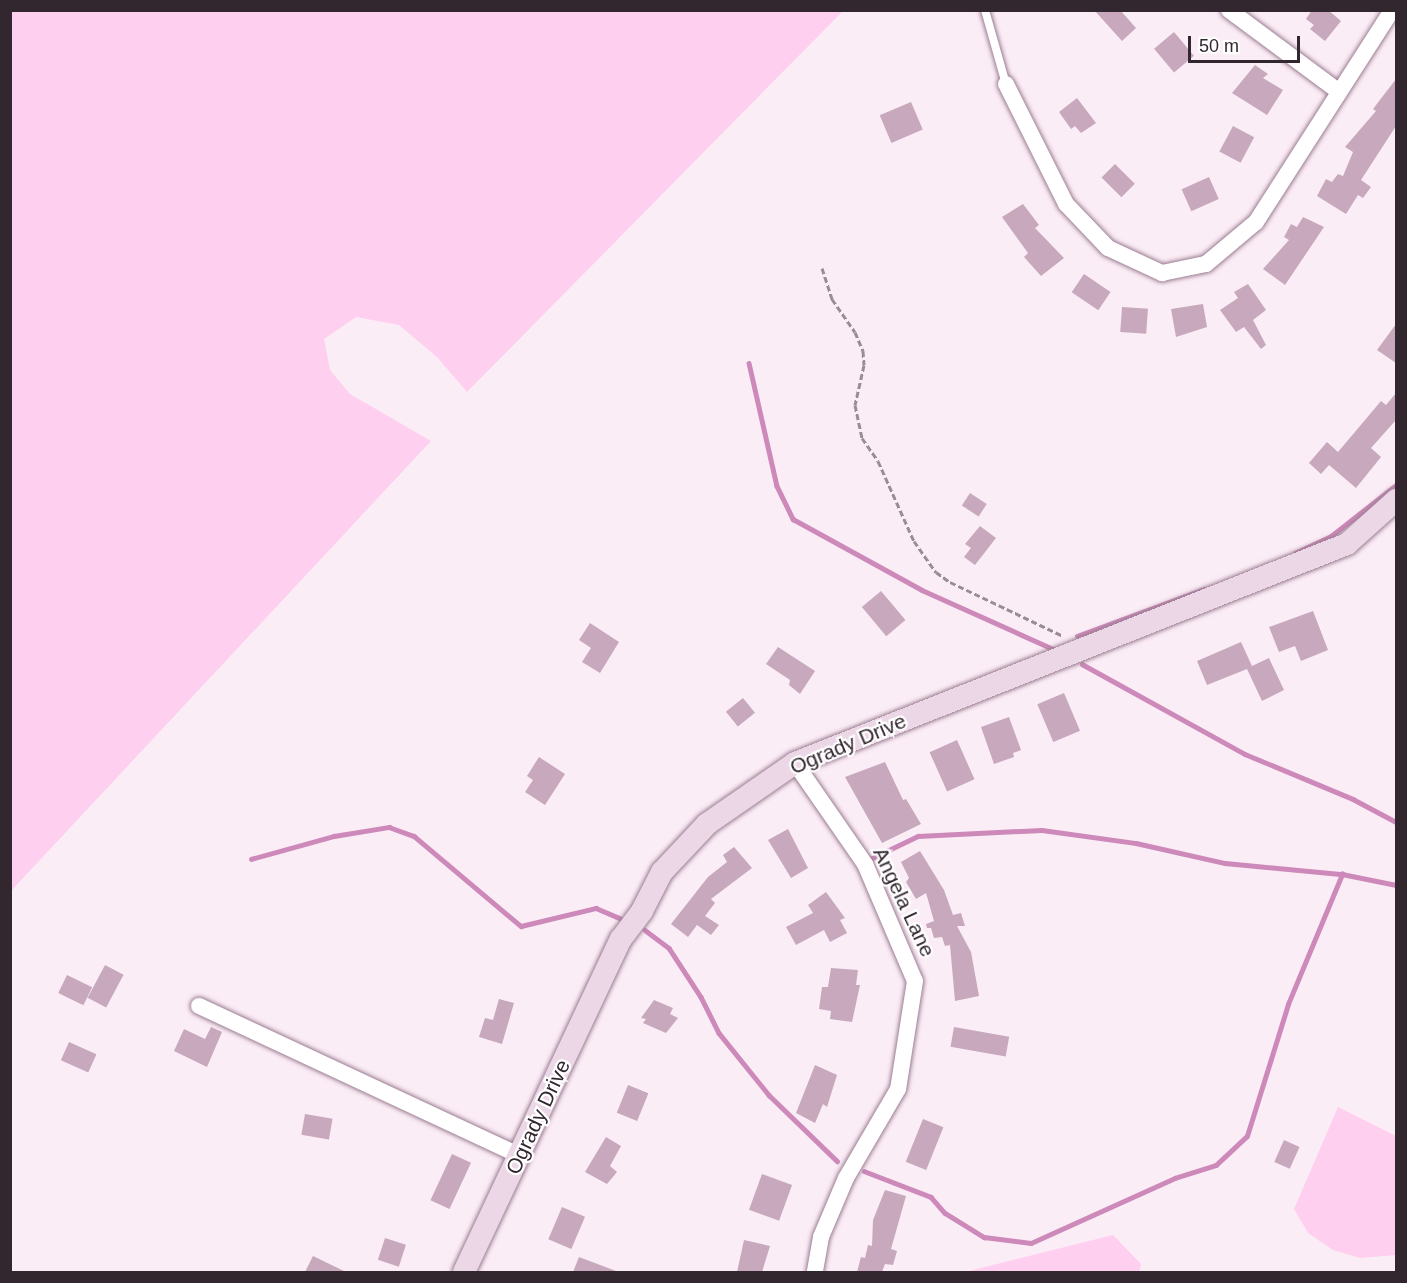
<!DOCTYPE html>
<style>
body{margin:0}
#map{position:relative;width:1407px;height:1283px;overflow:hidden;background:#fbedf6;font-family:Arial,sans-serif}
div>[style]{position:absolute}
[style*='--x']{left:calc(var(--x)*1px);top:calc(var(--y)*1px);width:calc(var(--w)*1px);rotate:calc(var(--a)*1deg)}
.green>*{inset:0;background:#fecfef}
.stream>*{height:4.5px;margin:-2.25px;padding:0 2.25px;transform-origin:2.25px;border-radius:2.25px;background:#cd89b9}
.building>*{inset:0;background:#c7a8bd;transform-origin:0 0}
.path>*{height:3px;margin-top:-1.5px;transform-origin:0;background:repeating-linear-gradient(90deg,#998c94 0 6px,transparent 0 9px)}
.roads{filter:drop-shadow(0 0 2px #9b7d92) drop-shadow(0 0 2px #9b7d92)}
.lane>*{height:8px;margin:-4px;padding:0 4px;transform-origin:4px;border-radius:4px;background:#fff}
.street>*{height:16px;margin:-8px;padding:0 8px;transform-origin:8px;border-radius:8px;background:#fff}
.secondary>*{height:22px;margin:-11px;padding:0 11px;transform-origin:11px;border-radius:11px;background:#ebd7e5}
span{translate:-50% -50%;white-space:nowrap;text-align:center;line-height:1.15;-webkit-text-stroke:4.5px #fff;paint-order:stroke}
.street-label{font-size:21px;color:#33272f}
.frame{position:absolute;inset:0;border:12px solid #33272f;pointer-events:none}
.scale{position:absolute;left:1188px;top:36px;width:112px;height:27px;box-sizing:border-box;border:3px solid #33272f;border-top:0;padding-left:8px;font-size:18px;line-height:21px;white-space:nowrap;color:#33272f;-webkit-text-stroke:4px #fff;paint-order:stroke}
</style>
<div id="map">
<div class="green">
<i style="clip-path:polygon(11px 10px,843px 11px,467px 392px,437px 357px,399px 325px,356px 317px,324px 339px,330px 370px,350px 394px,431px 441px,11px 891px)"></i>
<i style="clip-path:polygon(1338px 1107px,1396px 1136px,1396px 1255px,1360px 1258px,1333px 1250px,1308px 1233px,1294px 1209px)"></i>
<i style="clip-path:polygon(1113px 1235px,1141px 1264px,1139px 1272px,965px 1272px)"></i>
</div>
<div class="stream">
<i style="--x:749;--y:363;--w:126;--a:77.2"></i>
<i style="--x:777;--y:486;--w:37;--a:64"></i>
<i style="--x:793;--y:519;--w:147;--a:28.8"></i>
<i style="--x:922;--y:590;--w:144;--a:24.2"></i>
<i style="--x:1295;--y:553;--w:40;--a:-25"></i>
<i style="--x:1331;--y:536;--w:83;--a:-38.1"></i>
<i style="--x:1077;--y:636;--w:135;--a:-20.3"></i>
<i style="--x:1082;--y:664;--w:186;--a:28.9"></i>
<i style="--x:1245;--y:754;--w:117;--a:22.6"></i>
<i style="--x:1353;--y:799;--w:49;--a:28.1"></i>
<i style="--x:872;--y:858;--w:51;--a:-25.6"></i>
<i style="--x:918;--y:836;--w:124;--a:-2.8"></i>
<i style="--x:1042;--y:830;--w:95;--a:7.9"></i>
<i style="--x:1136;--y:843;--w:91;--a:12.7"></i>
<i style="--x:1225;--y:863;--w:118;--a:5.4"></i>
<i style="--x:251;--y:859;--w:86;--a:-15.5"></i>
<i style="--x:334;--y:836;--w:56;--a:-9.3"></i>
<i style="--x:389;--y:827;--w:27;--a:20"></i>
<i style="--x:414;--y:836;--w:140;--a:40.1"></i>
<i style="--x:521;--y:926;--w:77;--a:-13.5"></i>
<i style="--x:596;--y:908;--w:26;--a:23"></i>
<i style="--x:645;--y:930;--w:30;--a:37"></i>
<i style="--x:669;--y:948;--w:59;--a:56.9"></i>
<i style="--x:701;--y:997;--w:40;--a:63.4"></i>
<i style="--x:719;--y:1033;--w:80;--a:51.1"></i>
<i style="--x:769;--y:1095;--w:95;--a:44.1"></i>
<i style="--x:864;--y:1171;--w:72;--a:21.2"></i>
<i style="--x:931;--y:1197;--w:21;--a:49"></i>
<i style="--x:945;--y:1213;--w:46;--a:31.6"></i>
<i style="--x:984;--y:1237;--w:47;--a:7.3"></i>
<i style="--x:1031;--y:1243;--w:158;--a:-24.3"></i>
<i style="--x:1175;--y:1178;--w:43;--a:-17.6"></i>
<i style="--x:1216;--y:1165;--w:42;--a:-43.1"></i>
<i style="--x:1247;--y:1136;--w:138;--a:-72.7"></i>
<i style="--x:1288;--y:1004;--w:141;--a:-67.4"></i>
<i style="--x:1342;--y:874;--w:55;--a:11.5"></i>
</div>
<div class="building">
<i style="clip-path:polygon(1094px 10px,1120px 10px,1136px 28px,1122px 41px)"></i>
<i style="clip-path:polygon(1312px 10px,1328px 10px,1341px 21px,1325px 41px,1310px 29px,1314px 25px,1306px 19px)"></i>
<i style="left:1174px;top:32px;width:31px;height:26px;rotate:50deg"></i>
<i style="clip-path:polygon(1255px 65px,1268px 74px,1263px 78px,1283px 90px,1267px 115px,1232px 93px)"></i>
<i style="clip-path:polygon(1396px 79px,1396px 126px,1361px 180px,1371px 187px,1363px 198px,1358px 195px,1346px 214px,1317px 196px,1326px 179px,1332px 182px,1338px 174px,1343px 176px,1353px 152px,1345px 147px,1376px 111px,1373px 109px)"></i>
<i style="clip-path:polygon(1077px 98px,1096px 123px,1081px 133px,1075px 126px,1071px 129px,1059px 112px)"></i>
<i style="left:911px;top:102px;width:30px;height:34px;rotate:67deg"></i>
<i style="left:1233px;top:126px;width:24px;height:29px;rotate:28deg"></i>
<i style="left:1115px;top:164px;width:28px;height:19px;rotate:45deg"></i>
<i style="left:1209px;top:177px;width:24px;height:30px;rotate:66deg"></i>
<i style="clip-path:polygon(1023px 204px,1039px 225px,1035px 228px,1064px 258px,1041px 276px,1024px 257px,1028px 253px,1002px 217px)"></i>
<i style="clip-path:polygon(1303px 217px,1324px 227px,1285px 285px,1263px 269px,1289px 240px,1284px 237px,1291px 224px,1297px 227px)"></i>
<i style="left:1084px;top:274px;width:32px;height:22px;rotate:34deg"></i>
<i style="clip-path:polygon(1248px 284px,1266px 310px,1253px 320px,1266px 345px,1261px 349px,1244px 327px,1236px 332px,1220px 310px,1238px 298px,1234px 292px)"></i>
<i style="clip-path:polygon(1203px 304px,1207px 327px,1176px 337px,1171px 309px)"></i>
<i style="left:1122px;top:307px;width:26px;height:25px;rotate:4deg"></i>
<i style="clip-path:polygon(1396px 324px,1396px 363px,1377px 350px)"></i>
<i style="clip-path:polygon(1396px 393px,1396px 420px,1371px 448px,1381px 457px,1356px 488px,1329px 465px,1321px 474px,1309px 463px,1327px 442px,1338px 452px,1381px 401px,1386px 405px)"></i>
<i style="left:970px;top:493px;width:20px;height:15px;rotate:33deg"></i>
<i style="clip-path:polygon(980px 526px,996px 538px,975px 565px,964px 557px,971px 548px,965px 544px)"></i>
<i style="left:881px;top:591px;width:38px;height:25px;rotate:50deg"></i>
<i style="clip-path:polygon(1313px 611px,1328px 650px,1301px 661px,1295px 646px,1279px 652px,1269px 627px)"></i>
<i style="clip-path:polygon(590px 623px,619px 642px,600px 673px,582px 662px,591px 648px,579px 640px)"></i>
<i style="clip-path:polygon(1241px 642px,1252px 666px,1269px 658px,1284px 690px,1262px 701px,1247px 669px,1207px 685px,1197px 661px)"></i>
<i style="clip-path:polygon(778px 647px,815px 671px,800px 694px,789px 685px,790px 680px,766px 664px)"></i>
<i style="left:1064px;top:693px;width:41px;height:29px;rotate:67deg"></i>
<i style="left:743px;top:698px;width:19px;height:22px;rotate:51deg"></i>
<i style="clip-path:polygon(1009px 717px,1021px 750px,1013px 753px,1014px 757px,994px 764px,981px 727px)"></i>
<i style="left:957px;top:740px;width:43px;height:30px;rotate:66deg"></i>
<i style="clip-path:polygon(539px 757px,565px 774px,545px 805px,525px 792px,533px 780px,527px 776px)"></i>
<i style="clip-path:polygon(885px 762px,903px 800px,906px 799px,921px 824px,882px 843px,845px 777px)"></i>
<i style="clip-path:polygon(788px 829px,808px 868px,791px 878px,768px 840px)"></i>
<i style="clip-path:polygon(734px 847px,752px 868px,711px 899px,715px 903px,705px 916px,719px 925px,711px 935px,697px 925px,688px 937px,671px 924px,708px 877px,727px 862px,723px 855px)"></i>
<i style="clip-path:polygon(920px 851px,944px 890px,953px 915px,961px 913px,965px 926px,957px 926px,971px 952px,979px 996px,955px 1001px,950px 945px,945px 946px,942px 937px,934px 938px,931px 928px,927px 928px,926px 924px,934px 921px,926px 893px,916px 899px,906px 882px,909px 878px,901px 862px)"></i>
<i style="clip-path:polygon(826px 892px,845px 918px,840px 920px,847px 933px,830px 942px,824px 930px,796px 945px,786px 927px,813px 913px,808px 905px)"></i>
<i style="left:105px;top:965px;width:21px;height:37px;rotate:28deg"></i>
<i style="clip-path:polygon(831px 968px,858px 970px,856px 985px,860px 985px,852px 1022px,830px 1019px,831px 1011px,819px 1009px,822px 987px,828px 987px)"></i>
<i style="left:67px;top:975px;width:28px;height:20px;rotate:26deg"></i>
<i style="clip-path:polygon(499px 999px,514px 1003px,502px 1044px,479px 1037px,485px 1018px,493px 1020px)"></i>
<i style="clip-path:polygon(654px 1000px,673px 1008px,670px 1014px,678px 1018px,666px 1033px,643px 1023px,646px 1019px,641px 1018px)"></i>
<i style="clip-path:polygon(211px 1027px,222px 1032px,207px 1067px,174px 1051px,184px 1029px,205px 1039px)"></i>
<i style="left:954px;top:1027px;width:56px;height:20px;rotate:10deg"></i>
<i style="left:69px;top:1042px;width:30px;height:20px;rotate:24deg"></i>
<i style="clip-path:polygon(815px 1065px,837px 1075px,827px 1107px,823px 1104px,815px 1123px,796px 1113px)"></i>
<i style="left:628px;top:1085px;width:22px;height:30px;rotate:22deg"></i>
<i style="left:305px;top:1114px;width:28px;height:21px;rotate:10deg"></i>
<i style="left:923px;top:1119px;width:22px;height:46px;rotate:22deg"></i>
<i style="clip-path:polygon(606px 1137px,621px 1146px,610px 1166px,617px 1172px,607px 1184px,585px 1172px)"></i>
<i style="left:1284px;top:1140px;width:17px;height:24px;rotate:24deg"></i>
<i style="left:452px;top:1154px;width:21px;height:51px;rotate:25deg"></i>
<i style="left:762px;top:1174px;width:32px;height:38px;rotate:20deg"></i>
<i style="clip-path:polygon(885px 1190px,906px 1196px,891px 1249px,897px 1251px,893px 1265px,885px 1264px,882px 1272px,857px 1272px,861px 1257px,865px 1258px,868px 1245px,872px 1246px,873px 1220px)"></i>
<i style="left:562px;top:1207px;width:25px;height:35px;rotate:23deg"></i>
<i style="left:385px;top:1238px;width:22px;height:23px;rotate:18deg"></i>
<i style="clip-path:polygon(744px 1240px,770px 1246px,762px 1272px,737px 1272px)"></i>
<i style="clip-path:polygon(313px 1256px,346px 1272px,305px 1272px)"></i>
<i style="clip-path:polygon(579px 1257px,616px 1271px,616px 1272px,573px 1272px)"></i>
</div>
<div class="path">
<i style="--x:822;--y:268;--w:33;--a:72"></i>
<i style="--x:832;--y:299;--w:40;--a:55.1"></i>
<i style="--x:855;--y:332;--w:21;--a:67"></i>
<i style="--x:863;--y:351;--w:14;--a:86"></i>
<i style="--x:864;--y:365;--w:41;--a:102.7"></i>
<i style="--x:855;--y:405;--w:34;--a:78"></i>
<i style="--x:862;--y:438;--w:28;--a:55"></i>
<i style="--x:878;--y:461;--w:88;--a:65.8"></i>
<i style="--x:914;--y:541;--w:38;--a:55"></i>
<i style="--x:936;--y:572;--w:17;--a:36"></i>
<i style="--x:950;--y:582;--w:125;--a:25.5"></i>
</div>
<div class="roads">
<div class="lane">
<i style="--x:985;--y:10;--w:77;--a:74.2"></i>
</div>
<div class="street">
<i style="--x:1229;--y:10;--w:136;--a:36.6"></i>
<i style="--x:1006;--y:84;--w:134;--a:63.4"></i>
<i style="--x:1066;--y:204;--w:61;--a:46.3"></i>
<i style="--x:1108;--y:248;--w:60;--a:24.8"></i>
<i style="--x:1162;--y:273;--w:45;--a:-11.6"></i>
<i style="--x:1206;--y:264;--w:65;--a:-40"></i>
<i style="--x:1256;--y:222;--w:252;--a:-57.3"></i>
<i style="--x:795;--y:763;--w:123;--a:55.3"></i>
<i style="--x:865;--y:864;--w:127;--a:66.9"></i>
<i style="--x:915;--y:981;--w:109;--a:98.9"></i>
<i style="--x:898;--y:1089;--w:103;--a:120.3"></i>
<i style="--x:846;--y:1178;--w:64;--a:113"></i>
<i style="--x:821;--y:1237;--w:36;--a:100"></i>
<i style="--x:199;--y:1006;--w:354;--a:25"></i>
</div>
<div class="secondary">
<i style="--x:464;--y:1272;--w:368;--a:-64.8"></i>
<i style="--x:621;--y:939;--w:35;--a:-53"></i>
<i style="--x:642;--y:911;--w:44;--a:-62.9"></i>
<i style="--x:662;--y:872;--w:66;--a:-46.8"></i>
<i style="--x:707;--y:824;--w:107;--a:-34.7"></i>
<i style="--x:795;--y:763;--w:594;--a:-21.64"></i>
<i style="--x:1347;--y:544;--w:66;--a:-41.9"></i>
</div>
</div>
<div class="street-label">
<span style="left:848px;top:744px;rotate:-23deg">Ogrady Drive</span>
<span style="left:904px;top:902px;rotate:65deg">Angela Lane</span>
<span style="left:538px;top:1117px;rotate:-65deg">Ogrady Drive</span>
</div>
<div class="frame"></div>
<div class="scale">50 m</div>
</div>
